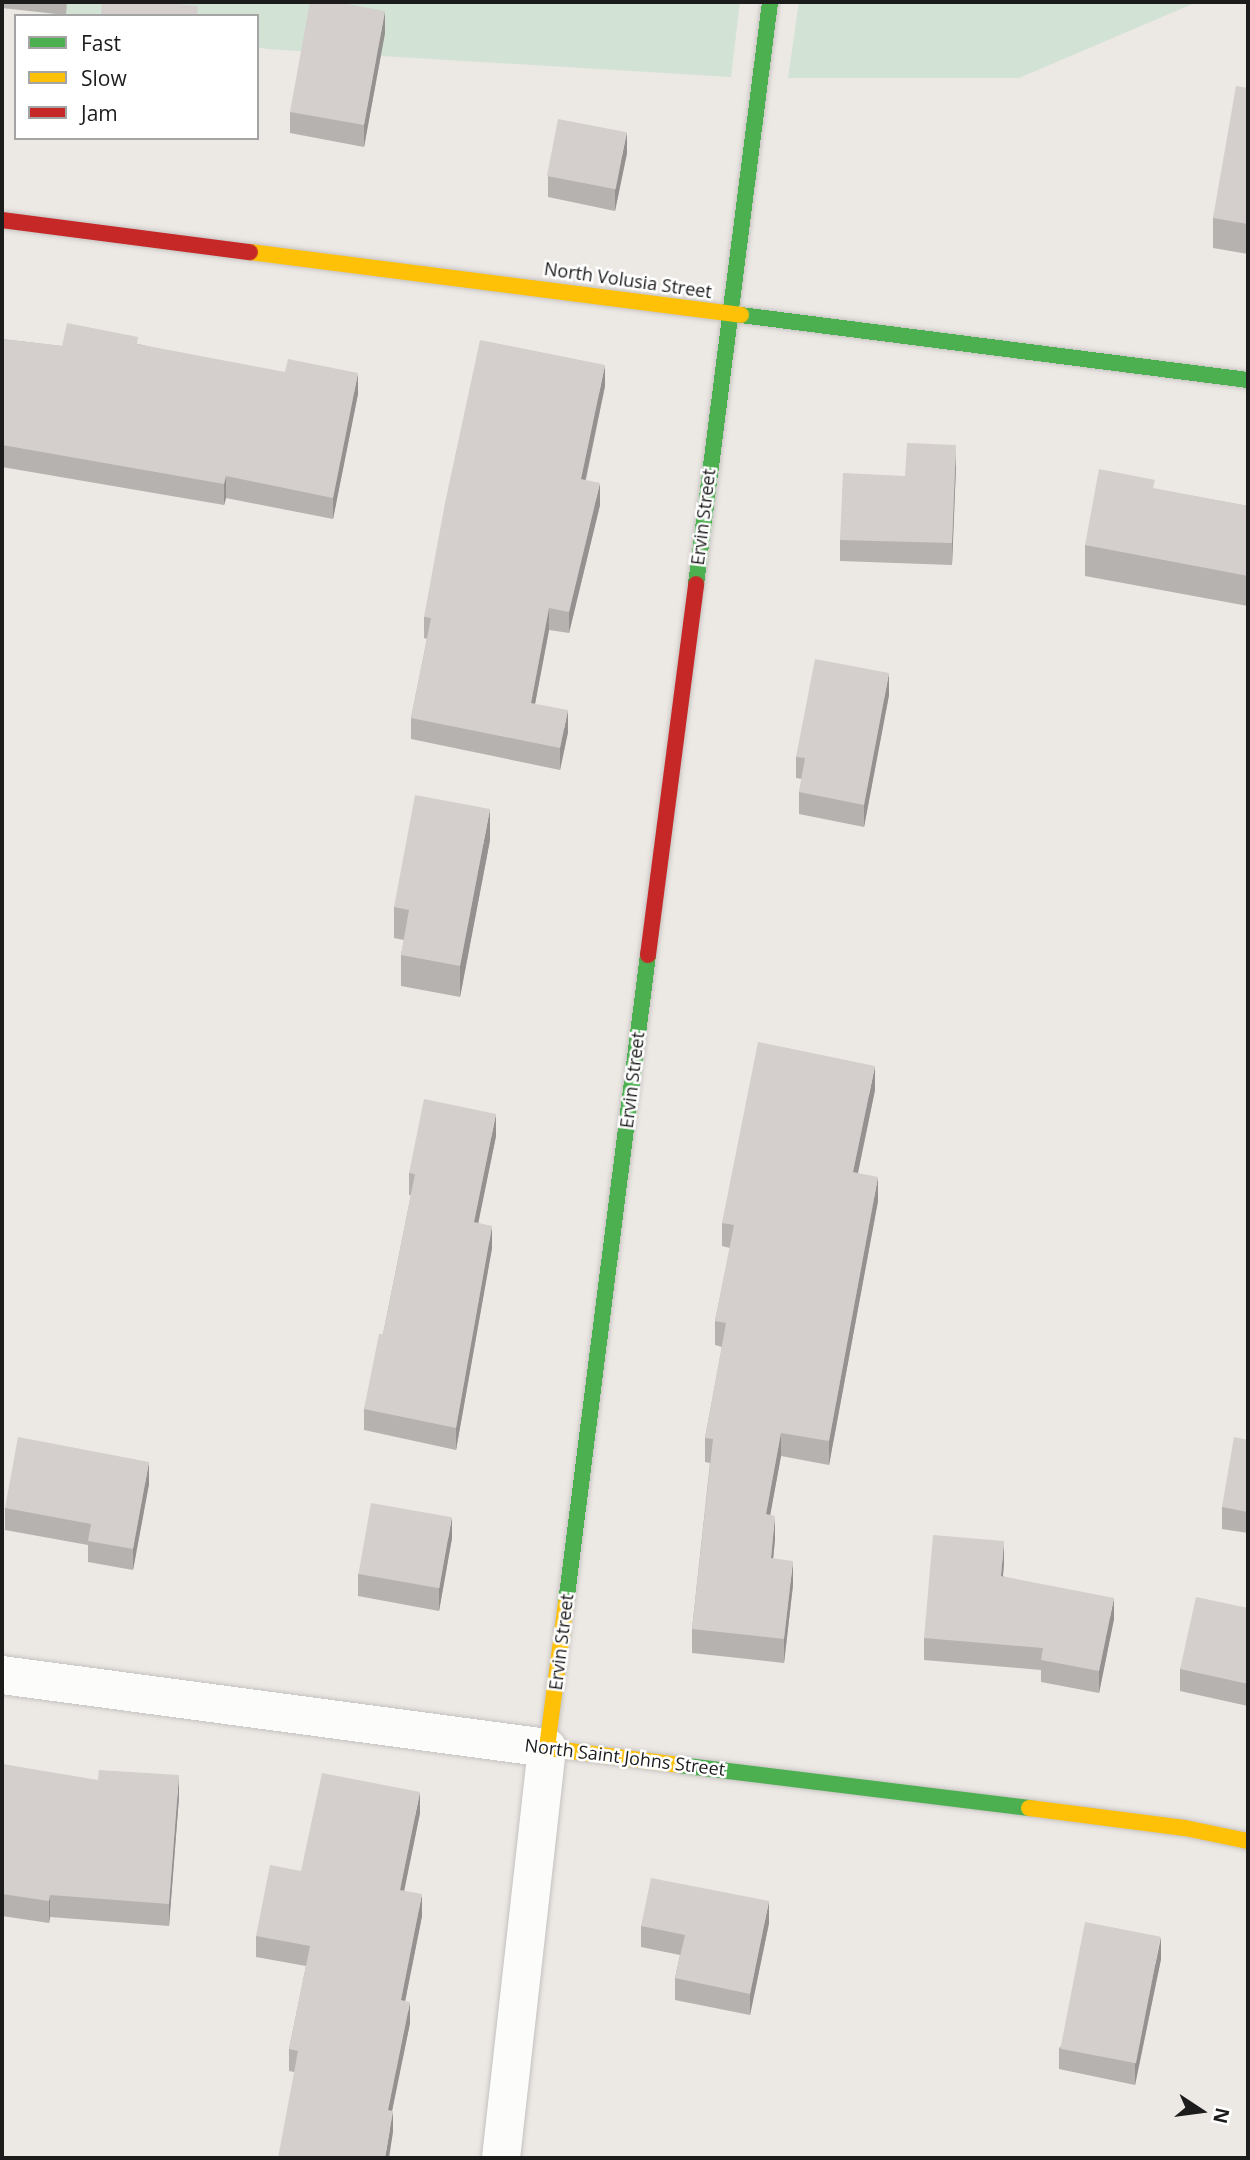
<!DOCTYPE html>
<style>
body{margin:0}
#map{position:relative;width:1250px;height:2160px;overflow:hidden;background:#ece8e4;font-family:"Open Sans",sans-serif}
div>[style]{position:absolute}
[style*='--x']{left:calc(var(--x)*1px);top:calc(var(--y)*1px);width:calc(var(--w)*1px);rotate:calc(var(--a)*1deg)}
.wetland>*{inset:0;background:#d2e2d4}
.roads{filter:drop-shadow(0 0 2px #c4c2c0) drop-shadow(0 0 2px #c4c2c0)}
.street>*{height:38px;margin:-19px;padding:0 19px;transform-origin:19px;border-radius:19px;background:#fcfcfb}
.fast>*{height:16px;margin:-8px;padding:0 8px;transform-origin:8px;border-radius:8px;background:#4caf50}
.slow>*{height:16px;margin:-8px;padding:0 8px;transform-origin:8px;border-radius:8px;background:#ffc107}
.jam>*{height:16px;margin:-8px;padding:0 8px;transform-origin:8px;border-radius:8px;background:#c62828}
.wall>*{inset:0;background:#b6b2b0}
.shaded-wall>*{inset:0;background:#949190}
.building>*{inset:0;background:#d4cfcd;transform-origin:0 0}
span{translate:-50% -50%;white-space:nowrap;text-align:center;line-height:1.15;-webkit-text-stroke:5px #fff;paint-order:stroke}
.street-label{font-size:18px;color:#1c1c1c}
.frame{position:absolute;inset:0;border:4px solid #1c1c1c;pointer-events:none}
.legend{position:absolute;left:14px;top:14px;width:245px;height:126px;box-sizing:border-box;background:#fff;border:2px solid #a4a4a4;margin:0;padding:9px 12px;list-style:none;font-size:21px;color:#1c1c1c}
.legend li{display:flex;align-items:center;gap:14px;height:35px}
.legend b{width:35px;border:2px solid #a4a4a4}
.north{position:absolute;left:1166px;top:2076px;width:70px;height:70px;-webkit-text-stroke:5px #fff;paint-order:stroke;rotate:103deg;font-size:19px;font-weight:700;line-height:28px;text-align:center;color:#1c1c1c}
.north::after{content:'';display:block;margin:auto;width:24px;height:32px;background:#1c1c1c;clip-path:polygon(50% 0,100% 100%,50% 72%,0 100%)}
</style>
<div id="map">
<div class="wetland">
<i style="clip-path:polygon(2px 2px,740px 2px,731px 77px,267px 49px,257px 47px,257px 16px,65px 16px,2px 6px)"></i>
<i style="clip-path:polygon(799px 2px,1197px 2px,1019px 78px,788px 78px)"></i>
</div>
<div class="roads">
<div class="street">
<i style="--x:2;--y:1675;--w:550;--a:7.63"></i>
<i style="--x:547;--y:1748;--w:413;--a:96.4"></i>
</div>
<div class="fast">
<i style="--x:741;--y:315;--w:511;--a:7.31"></i>
<i style="--x:696;--y:584;--w:587;--a:-82.75"></i>
<i style="--x:566;--y:1603;--w:653;--a:-82.79"></i>
<i style="--x:679;--y:1765;--w:353;--a:7"></i>
</div>
<div class="slow">
<i style="--x:250;--y:252;--w:495;--a:7.3"></i>
<i style="--x:566;--y:1603;--w:146;--a:97.5"></i>
<i style="--x:547;--y:1748;--w:133;--a:7.3"></i>
<i style="--x:1029;--y:1808;--w:157;--a:7.3"></i>
<i style="--x:1185;--y:1828;--w:64;--a:11.7"></i>
</div>
<div class="jam">
<i style="--x:2;--y:220;--w:250;--a:7.4"></i>
<i style="--x:648;--y:955;--w:374;--a:-82.6"></i>
</div>
</div>
<div class="wall">
<i style="clip-path:polygon(2px 2px,67px 2px,66px 15px,2px 8px)"></i>
<i style="clip-path:polygon(385px 33px,364px 147px,290px 133px,290px 112px)"></i>
<i style="clip-path:polygon(1248px 88px,1248px 254px,1213px 248px,1213px 218px)"></i>
<i style="clip-path:polygon(627px 153px,615px 211px,548px 197px,548px 176px)"></i>
<i style="clip-path:polygon(2px 339px,62px 346px,138px 344px,358px 394px,333px 519px,226px 498px,224px 505px,2px 467px)"></i>
<i style="clip-path:polygon(605px 386px,586px 480px,600px 505px,569px 633px,549px 630px,535px 704px,568px 732px,560px 770px,411px 739px,411px 718px,427px 639px,424px 638px,424px 617px)"></i>
<i style="clip-path:polygon(956px 466px,952px 565px,840px 561px,840px 540px)"></i>
<i style="clip-path:polygon(1155px 489px,1248px 506px,1248px 606px,1085px 576px,1085px 545px)"></i>
<i style="clip-path:polygon(889px 695px,864px 827px,799px 814px,799px 792px,802px 779px,796px 778px,796px 757px)"></i>
<i style="clip-path:polygon(490px 840px,460px 997px,401px 986px,401px 955px,404px 940px,394px 938px,394px 907px)"></i>
<i style="clip-path:polygon(875px 1090px,858px 1173px,878px 1201px,829px 1465px,781px 1456px,770px 1515px,775px 1539px,773px 1559px,793px 1585px,784px 1663px,692px 1653px,692px 1629px,710px 1463px,705px 1462px,705px 1438px,722px 1347px,715px 1345px,715px 1321px,730px 1248px,722px 1246px,722px 1223px)"></i>
<i style="clip-path:polygon(496px 1136px,478px 1223px,492px 1248px,456px 1450px,364px 1430px,364px 1409px,383px 1334px,411px 1195px,409px 1195px,409px 1173px)"></i>
<i style="clip-path:polygon(1248px 1440px,1248px 1533px,1222px 1529px,1222px 1507px)"></i>
<i style="clip-path:polygon(149px 1484px,133px 1570px,88px 1562px,88px 1545px,5px 1530px,5px 1508px)"></i>
<i style="clip-path:polygon(452px 1538px,439px 1611px,358px 1596px,358px 1574px)"></i>
<i style="clip-path:polygon(1004px 1563px,1003px 1576px,1114px 1619px,1099px 1693px,1041px 1682px,1041px 1670px,924px 1660px,924px 1638px)"></i>
<i style="clip-path:polygon(1248px 1608px,1248px 1706px,1180px 1691px,1180px 1669px)"></i>
<i style="clip-path:polygon(2px 1764px,179px 1797px,169px 1926px,50px 1917px,49px 1923px,2px 1916px)"></i>
<i style="clip-path:polygon(420px 1813px,404px 1891px,422px 1916px,405px 2001px,410px 2023px,392px 2110px,393px 2132px,294px 2072px,289px 2071px,289px 2049px,306px 1966px,256px 1957px,256px 1936px,301px 1871px)"></i>
<i style="clip-path:polygon(769px 1923px,750px 2015px,675px 2000px,675px 1978px,680px 1955px,641px 1947px,641px 1926px)"></i>
<i style="clip-path:polygon(1161px 1959px,1135px 2085px,1059px 2069px,1059px 2048px)"></i>
</div>
<div class="shaded-wall">
<i style="clip-path:polygon(385px 11px,385px 33px,364px 147px,364px 125px)"></i>
<i style="clip-path:polygon(627px 132px,627px 153px,615px 211px,615px 189px)"></i>
<i style="clip-path:polygon(605px 365px,605px 386px,581px 500px,581px 479px)"></i>
<i style="clip-path:polygon(358px 373px,358px 394px,333px 519px,333px 498px)"></i>
<i style="clip-path:polygon(956px 445px,956px 466px,952px 565px,952px 543px)"></i>
<i style="clip-path:polygon(226px 476px,226px 498px,224px 505px,224px 484px)"></i>
<i style="clip-path:polygon(600px 483px,600px 505px,569px 633px,569px 612px)"></i>
<i style="clip-path:polygon(549px 608px,549px 630px,531px 725px,531px 703px)"></i>
<i style="clip-path:polygon(889px 673px,889px 695px,864px 827px,864px 805px)"></i>
<i style="clip-path:polygon(568px 710px,568px 732px,560px 770px,560px 748px)"></i>
<i style="clip-path:polygon(490px 809px,490px 840px,460px 997px,460px 966px)"></i>
<i style="clip-path:polygon(875px 1066px,875px 1090px,853px 1196px,853px 1172px)"></i>
<i style="clip-path:polygon(496px 1114px,496px 1136px,474px 1244px,474px 1222px)"></i>
<i style="clip-path:polygon(878px 1177px,878px 1201px,829px 1465px,829px 1441px)"></i>
<i style="clip-path:polygon(492px 1226px,492px 1248px,456px 1450px,456px 1428px)"></i>
<i style="clip-path:polygon(781px 1433px,781px 1456px,766px 1538px,766px 1514px)"></i>
<i style="clip-path:polygon(149px 1462px,149px 1484px,133px 1570px,133px 1549px)"></i>
<i style="clip-path:polygon(775px 1516px,775px 1539px,771px 1582px,771px 1558px)"></i>
<i style="clip-path:polygon(452px 1517px,452px 1538px,439px 1611px,439px 1589px)"></i>
<i style="clip-path:polygon(1004px 1541px,1004px 1563px,1001px 1597px,1001px 1576px)"></i>
<i style="clip-path:polygon(793px 1561px,793px 1585px,784px 1663px,784px 1639px)"></i>
<i style="clip-path:polygon(1114px 1598px,1114px 1619px,1099px 1693px,1099px 1671px)"></i>
<i style="clip-path:polygon(179px 1775px,179px 1797px,169px 1926px,169px 1904px)"></i>
<i style="clip-path:polygon(420px 1792px,420px 1813px,400px 1911px,400px 1890px)"></i>
<i style="clip-path:polygon(422px 1894px,422px 1916px,401px 2022px,401px 2000px)"></i>
<i style="clip-path:polygon(50px 1895px,50px 1917px,49px 1923px,49px 1901px)"></i>
<i style="clip-path:polygon(769px 1901px,769px 1923px,750px 2015px,750px 1994px)"></i>
<i style="clip-path:polygon(1161px 1937px,1161px 1959px,1135px 2085px,1135px 2063px)"></i>
<i style="clip-path:polygon(410px 2002px,410px 2023px,388px 2131px,388px 2110px)"></i>
<i style="clip-path:polygon(393px 2111px,393px 2132px,389px 2158px,385px 2158px)"></i>
</div>
<div class="building">
<i style="clip-path:polygon(102px 2px,156px 2px,198px 6px,197px 16px,101px 16px)"></i>
<i style="clip-path:polygon(310px 2px,336px 2px,385px 11px,364px 125px,290px 112px)"></i>
<i style="clip-path:polygon(1236px 86px,1248px 88px,1248px 224px,1213px 218px)"></i>
<i style="left:558px;top:119px;width:70px;height:58px;rotate:11deg"></i>
<i style="clip-path:polygon(67px 323px,138px 337px,137px 344px,285px 372px,288px 359px,358px 373px,333px 498px,226px 476px,224px 484px,2px 445px,2px 339px,62px 346px)"></i>
<i style="clip-path:polygon(480px 340px,605px 365px,581px 479px,600px 483px,569px 612px,549px 608px,531px 703px,568px 710px,560px 748px,411px 718px,431px 618px,424px 617px,445px 503px)"></i>
<i style="clip-path:polygon(907px 443px,956px 445px,952px 543px,840px 540px,843px 473px,905px 476px)"></i>
<i style="clip-path:polygon(1099px 469px,1155px 480px,1153px 488px,1248px 506px,1248px 576px,1085px 545px)"></i>
<i style="clip-path:polygon(815px 659px,889px 673px,864px 805px,799px 792px,805px 758px,796px 757px)"></i>
<i style="clip-path:polygon(415px 795px,490px 809px,460px 966px,401px 955px,409px 910px,394px 907px)"></i>
<i style="clip-path:polygon(758px 1042px,875px 1066px,853px 1172px,878px 1177px,829px 1441px,781px 1433px,766px 1514px,775px 1516px,771px 1558px,793px 1561px,784px 1639px,692px 1629px,713px 1439px,705px 1438px,726px 1323px,715px 1321px,734px 1225px,722px 1223px)"></i>
<i style="clip-path:polygon(424px 1099px,496px 1114px,474px 1222px,492px 1226px,456px 1428px,364px 1409px,379px 1334px,383px 1334px,415px 1174px,409px 1173px)"></i>
<i style="clip-path:polygon(18px 1437px,149px 1462px,133px 1549px,88px 1541px,91px 1524px,5px 1508px)"></i>
<i style="clip-path:polygon(1234px 1437px,1248px 1440px,1248px 1512px,1222px 1507px)"></i>
<i style="left:371px;top:1503px;width:82px;height:72px;rotate:10deg"></i>
<i style="clip-path:polygon(933px 1535px,1004px 1541px,1001px 1576px,1114px 1598px,1099px 1671px,1041px 1660px,1043px 1648px,924px 1638px)"></i>
<i style="clip-path:polygon(1196px 1597px,1248px 1608px,1248px 1684px,1180px 1669px)"></i>
<i style="clip-path:polygon(2px 1764px,98px 1780px,99px 1770px,179px 1775px,169px 1904px,50px 1895px,49px 1901px,2px 1894px)"></i>
<i style="clip-path:polygon(322px 1773px,420px 1792px,400px 1890px,422px 1894px,401px 2000px,410px 2002px,388px 2110px,393px 2111px,385px 2158px,278px 2158px,298px 2051px,289px 2049px,310px 1946px,256px 1936px,270px 1865px,301px 1871px)"></i>
<i style="clip-path:polygon(651px 1878px,769px 1901px,750px 1994px,675px 1978px,685px 1935px,641px 1926px)"></i>
<i style="left:1085px;top:1922px;width:77px;height:129px;rotate:11deg"></i>
</div>
<div class="street-label">
<span style="left:628px;top:280px;rotate:8deg">North Volusia Street</span>
<span style="left:703px;top:517px;rotate:-83deg">Ervin Street</span>
<span style="left:632px;top:1080px;rotate:-83deg">Ervin Street</span>
<span style="left:561px;top:1642px;rotate:-83deg">Ervin Street</span>
<span style="left:625px;top:1757px;rotate:7deg">North Saint Johns Street</span>
</div>
<div class="frame"></div>
<ul class="legend">
<li><b style="height:9px;background:#4caf50"></b>Fast</li>
<li><b style="height:9px;background:#ffc107"></b>Slow</li>
<li><b style="height:9px;background:#c62828"></b>Jam</li>
</ul>
<div class="north">N</div>
</div>
